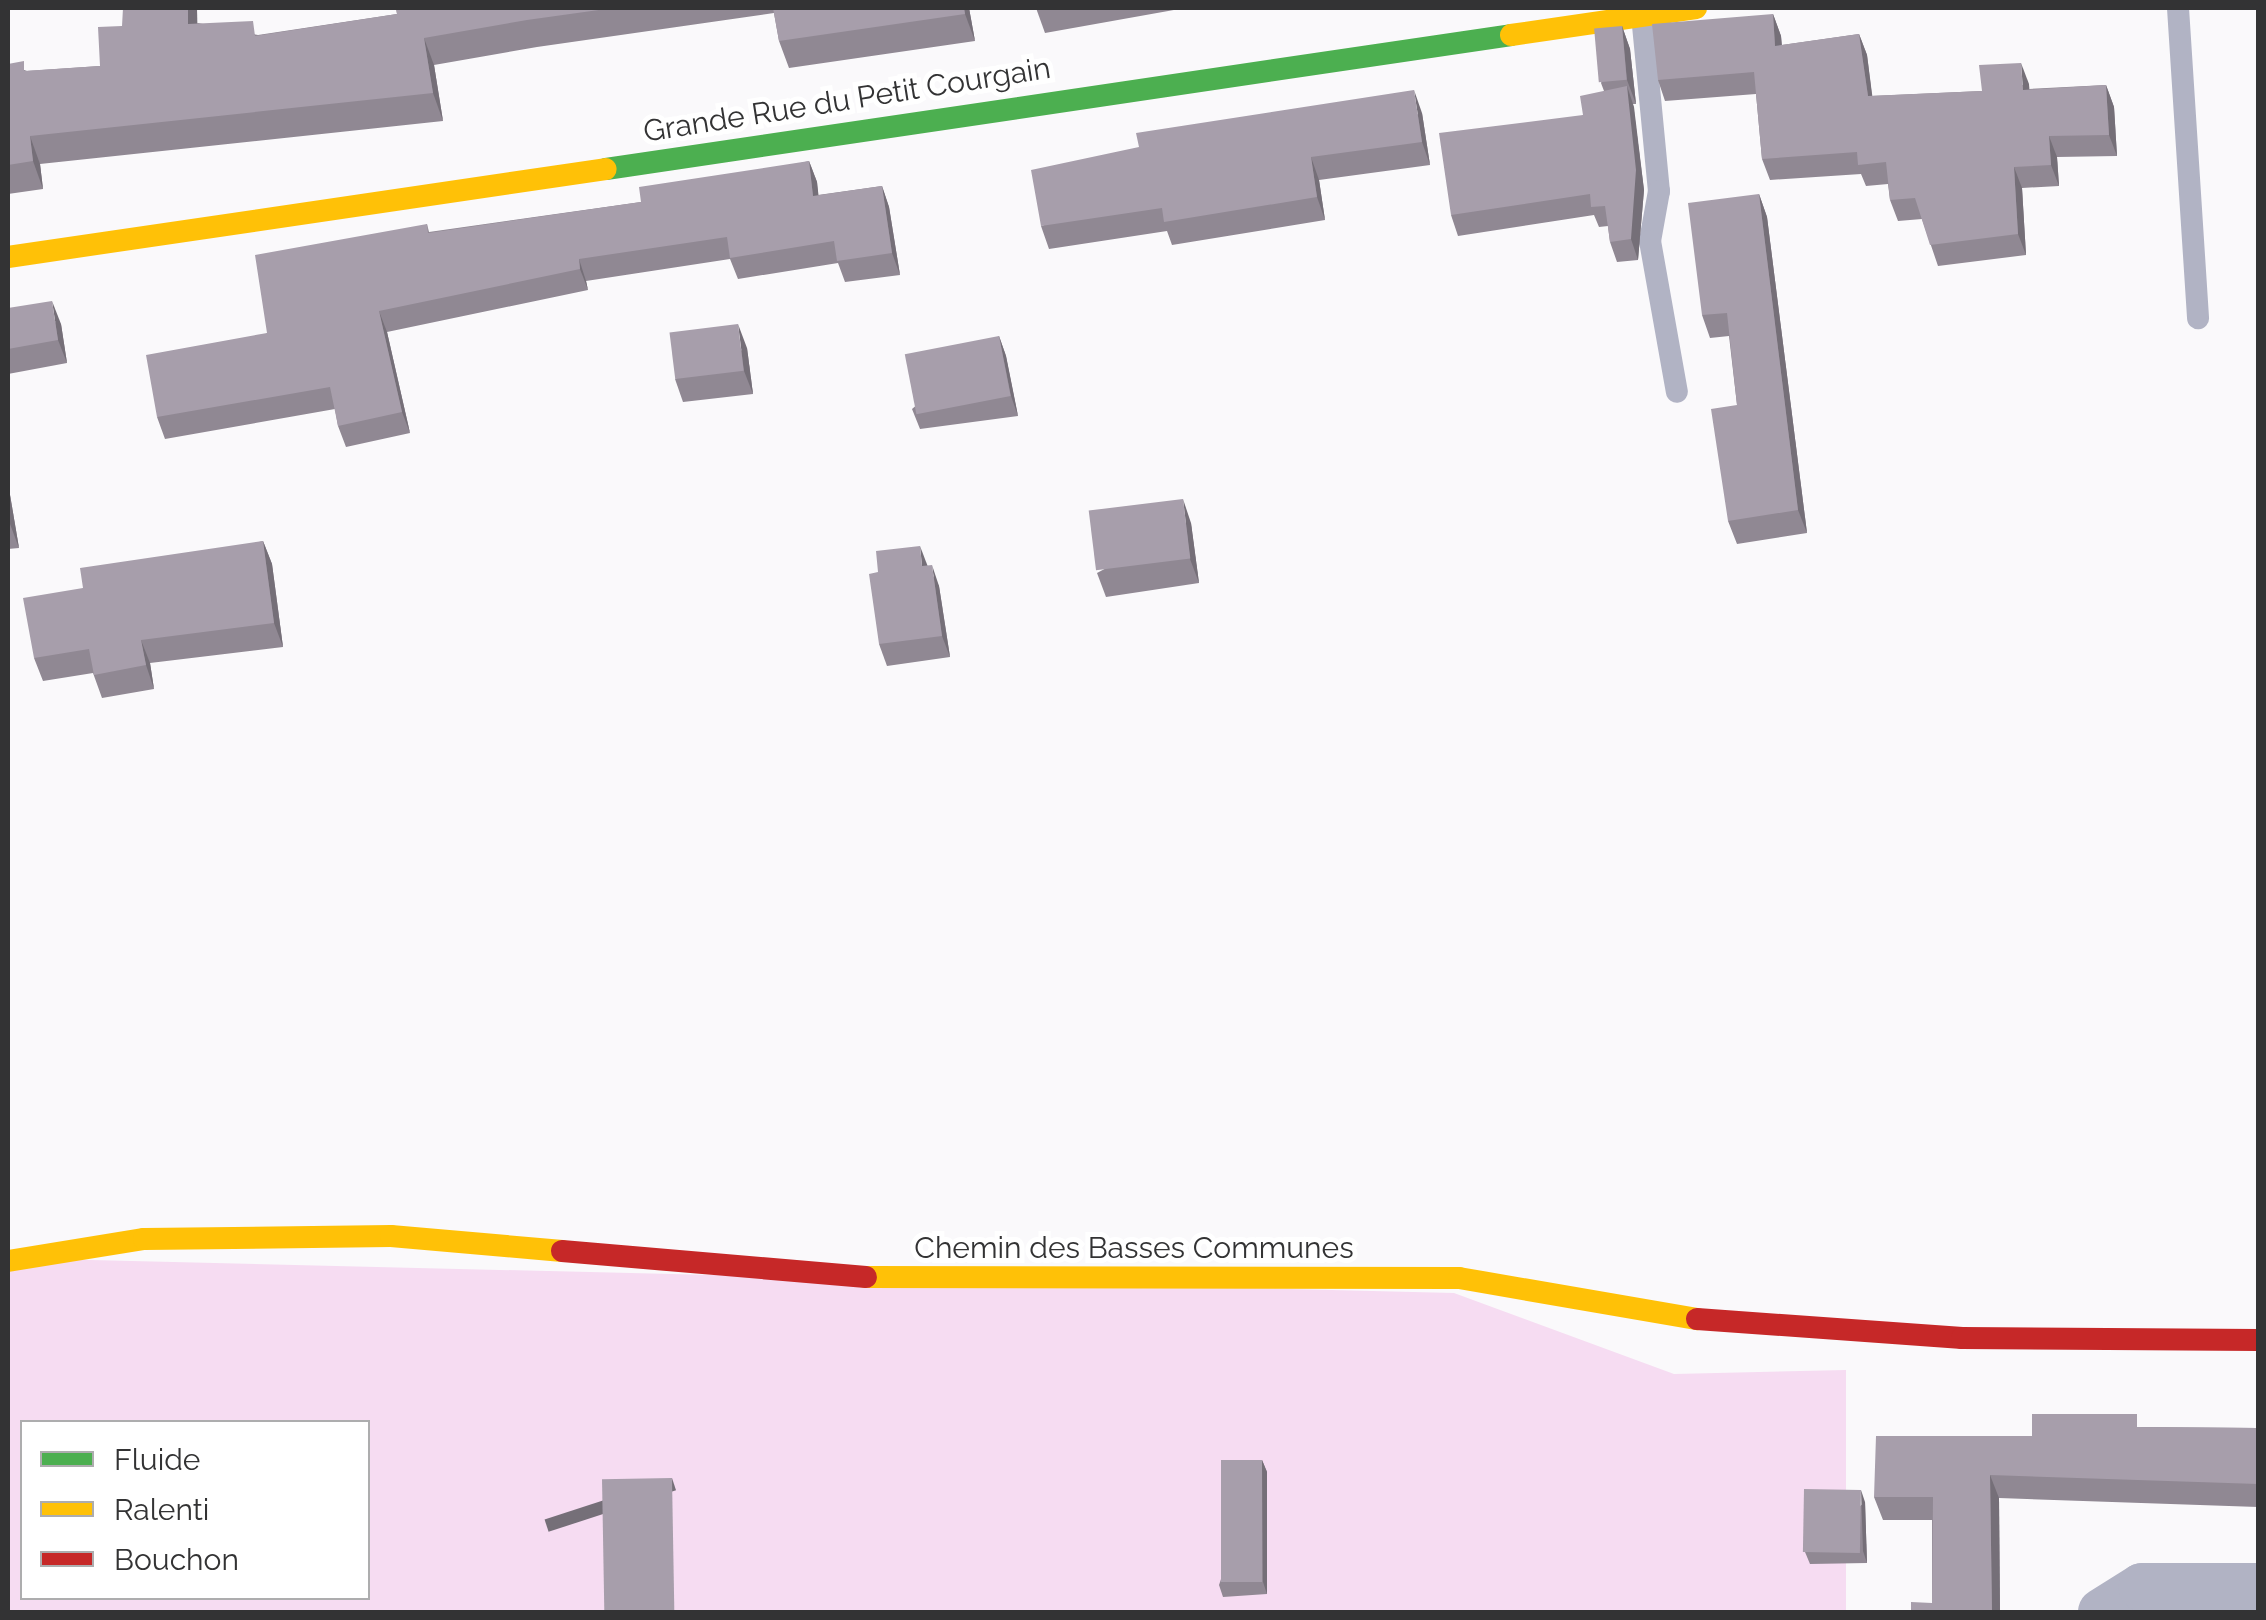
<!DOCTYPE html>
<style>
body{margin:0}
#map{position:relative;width:2266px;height:1620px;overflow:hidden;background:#faf9fb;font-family:Raleway,sans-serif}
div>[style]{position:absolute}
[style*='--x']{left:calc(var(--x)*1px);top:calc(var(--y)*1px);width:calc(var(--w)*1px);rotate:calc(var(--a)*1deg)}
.green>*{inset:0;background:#f6dcf2}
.lane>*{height:22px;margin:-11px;padding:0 11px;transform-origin:11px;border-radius:11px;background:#b1b3c4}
.street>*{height:48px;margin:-24px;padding:0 24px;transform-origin:24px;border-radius:24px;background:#b1b3c4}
.fast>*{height:22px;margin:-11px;padding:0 11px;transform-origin:11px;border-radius:11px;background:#4caf50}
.slow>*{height:22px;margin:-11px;padding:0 11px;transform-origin:11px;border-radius:11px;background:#ffc107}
.jam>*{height:22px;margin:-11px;padding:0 11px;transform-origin:11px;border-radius:11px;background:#c62828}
.wall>*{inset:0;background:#908893}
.shaded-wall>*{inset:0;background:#756f78;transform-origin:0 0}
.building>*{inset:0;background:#a79eab;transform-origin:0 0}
span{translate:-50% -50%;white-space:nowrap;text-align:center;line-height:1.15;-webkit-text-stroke:10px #fff;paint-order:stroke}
.street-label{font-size:30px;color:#333334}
.frame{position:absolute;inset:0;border:10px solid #333334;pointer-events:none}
.legend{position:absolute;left:20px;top:1420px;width:350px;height:180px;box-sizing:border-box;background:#fff;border:2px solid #adadae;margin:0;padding:12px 18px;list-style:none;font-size:30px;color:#333334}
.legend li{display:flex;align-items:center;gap:20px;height:50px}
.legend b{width:50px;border:2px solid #adadae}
</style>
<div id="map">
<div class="green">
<i style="clip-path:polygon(evenodd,8px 1258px,1454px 1293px,1674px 1374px,1846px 1370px,1846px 1612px,8px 1612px,8px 1258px,22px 1422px,368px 1422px,368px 1598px,22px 1598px,22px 1422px)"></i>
</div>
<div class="lane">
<i style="--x:2178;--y:8;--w:311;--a:86.3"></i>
<i style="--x:1642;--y:15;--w:177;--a:84.5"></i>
<i style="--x:1659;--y:191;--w:51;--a:100.2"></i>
<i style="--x:1650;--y:241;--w:153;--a:79.9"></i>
</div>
<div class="street">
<i style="--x:2102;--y:1612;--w:47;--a:-32"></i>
<i style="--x:2142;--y:1587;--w:116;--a:0"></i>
</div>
<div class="fast">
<i style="--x:606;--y:169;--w:915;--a:-8.42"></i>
</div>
<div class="slow">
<i style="--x:1511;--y:35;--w:187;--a:-8.3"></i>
<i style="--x:8;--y:257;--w:604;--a:-8.37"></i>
<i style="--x:8;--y:1261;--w:138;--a:-9.2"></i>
<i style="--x:144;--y:1239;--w:247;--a:-0.7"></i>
<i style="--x:391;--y:1236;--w:172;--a:5"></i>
<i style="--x:866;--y:1277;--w:593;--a:0.1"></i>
<i style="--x:1459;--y:1278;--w:242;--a:9.8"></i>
</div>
<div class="jam">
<i style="--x:562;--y:1251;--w:305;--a:4.9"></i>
<i style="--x:1697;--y:1319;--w:266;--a:4.1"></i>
<i style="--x:1962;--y:1338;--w:296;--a:0.4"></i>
</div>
<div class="wall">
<i style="clip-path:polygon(396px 8px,969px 8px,975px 41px,789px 68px,779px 41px,774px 13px,537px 47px,434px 65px,443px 121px,40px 164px,43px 189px,8px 194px,8px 64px,27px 71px,100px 66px,198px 23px,258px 35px,397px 14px)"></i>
<i style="clip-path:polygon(1036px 8px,1185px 8px,1045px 33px)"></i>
<i style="clip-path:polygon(1773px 14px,1781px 36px,1782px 45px,1859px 34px,1867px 55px,1872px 96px,1982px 91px,2029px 84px,2029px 89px,2106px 85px,2114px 107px,2117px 156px,2057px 157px,2059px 186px,2022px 188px,2026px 255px,1938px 266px,1922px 219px,1898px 221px,1890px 200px,1888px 184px,1866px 186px,1861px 174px,1770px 180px,1762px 159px,1756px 94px,1665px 101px,1658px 80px)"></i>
<i style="clip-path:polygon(1622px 26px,1630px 49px,1636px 104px,1633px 104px,1644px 190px,1638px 260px,1617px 262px,1610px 242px,1608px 226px,1599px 227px,1594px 215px,1458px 236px,1451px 215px,1583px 115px,1604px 91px,1601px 83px)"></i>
<i style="clip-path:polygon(1422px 113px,1430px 165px,1319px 180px,1325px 220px,1172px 245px,1167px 231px,1049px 249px,1041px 226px)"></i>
<i style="clip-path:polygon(809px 161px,817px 182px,818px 195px,882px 186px,889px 207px,900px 275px,845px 282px,838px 263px,738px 279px,730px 259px,586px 281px,588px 290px,387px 332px,410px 433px,346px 447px,338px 426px,335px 409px,165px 439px,157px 417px,267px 333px,427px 224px,429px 232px,641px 202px)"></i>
<i style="clip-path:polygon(1759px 194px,1767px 217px,1807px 533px,1737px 544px,1728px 521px,1737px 405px,1729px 336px,1710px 338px,1702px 315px)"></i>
<i style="clip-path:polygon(8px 308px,61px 324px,67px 363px,8px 374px)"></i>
<i style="clip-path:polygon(999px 336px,1006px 356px,1018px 416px,920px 429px,912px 409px)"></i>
<i style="clip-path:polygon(747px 348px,753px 394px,683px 402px,675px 379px)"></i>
<i style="clip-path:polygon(8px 483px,19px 548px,8px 549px)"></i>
<i style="clip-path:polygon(1191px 523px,1199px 583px,1106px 597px,1097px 573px)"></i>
<i style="clip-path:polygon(263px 541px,272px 564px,283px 647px,150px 663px,154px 689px,102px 698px,93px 673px,43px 681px,34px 658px,83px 588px)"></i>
<i style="clip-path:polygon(927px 566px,939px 586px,950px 657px,887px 666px,879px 644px)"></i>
<i style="clip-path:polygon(2141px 1427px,2258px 1428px,2258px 1507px,1999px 1498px,2000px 1612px,1911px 1612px,1932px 1603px,1932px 1520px,1883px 1520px,1874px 1497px,2032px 1436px)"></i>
<i style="clip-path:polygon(1262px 1460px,1267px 1472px,1267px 1594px,1223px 1597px,1219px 1585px)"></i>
<i style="clip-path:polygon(1865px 1502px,1867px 1563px,1810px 1564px,1805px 1552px)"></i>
</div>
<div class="shaded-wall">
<i style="clip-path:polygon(188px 8px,197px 8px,198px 51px,188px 24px)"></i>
<i style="clip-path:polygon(964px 8px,969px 8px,975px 41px,965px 14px)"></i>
<i style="clip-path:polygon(1773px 14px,1781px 36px,1783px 67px,1775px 46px)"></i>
<i style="clip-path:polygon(1622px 26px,1630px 49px,1636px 104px,1627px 80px)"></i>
<i style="clip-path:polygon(1859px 34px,1867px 55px,1875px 117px,1868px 96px)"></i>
<i style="clip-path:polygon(424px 38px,434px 65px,443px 121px,433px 93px)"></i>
<i style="clip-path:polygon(2021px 63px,2029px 84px,2031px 111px,2023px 90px)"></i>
<i style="clip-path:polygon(2106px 85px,2114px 107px,2117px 156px,2109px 135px)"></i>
<i style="clip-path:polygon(1627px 86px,1634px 107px,1644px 190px,1638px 260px,1631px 239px)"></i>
<i style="clip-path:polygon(1414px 90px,1422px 113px,1430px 165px,1422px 142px)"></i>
<i style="clip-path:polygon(30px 136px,40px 164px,43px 189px,33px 161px)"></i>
<i style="clip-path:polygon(2049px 136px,2057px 157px,2059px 186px,2051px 165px)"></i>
<i style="clip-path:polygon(1311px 157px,1319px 180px,1325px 220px,1317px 197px)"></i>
<i style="clip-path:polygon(809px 161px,817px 182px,821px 217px,813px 196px)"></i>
<i style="clip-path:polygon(2014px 167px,2022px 188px,2026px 255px,2018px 234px)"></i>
<i style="clip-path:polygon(882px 186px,889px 207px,900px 275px,892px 253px)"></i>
<i style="clip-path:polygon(1759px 194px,1767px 217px,1807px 533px,1798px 510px)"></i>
<i style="clip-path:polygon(579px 259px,586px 281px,588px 290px,580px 269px)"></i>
<i style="clip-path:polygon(52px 301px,61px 324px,67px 363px,58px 340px)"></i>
<i style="clip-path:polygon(379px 311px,387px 332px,410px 433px,402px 412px)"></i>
<i style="clip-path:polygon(738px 324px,747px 348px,753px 394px,744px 371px)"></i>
<i style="clip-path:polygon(999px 336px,1006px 356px,1018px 416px,1011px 396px)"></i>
<i style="clip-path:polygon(8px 483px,19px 548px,10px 524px,8px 508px)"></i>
<i style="clip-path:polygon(1183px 499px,1191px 523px,1199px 583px,1190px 559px)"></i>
<i style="clip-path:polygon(263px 541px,272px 564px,283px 647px,274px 623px)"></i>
<i style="clip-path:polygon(920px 546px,928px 567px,922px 566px)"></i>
<i style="clip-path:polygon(932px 565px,939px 586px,950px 657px,942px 636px)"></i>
<i style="clip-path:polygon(141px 640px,150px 663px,154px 689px,146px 665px)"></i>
<i style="clip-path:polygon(1262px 1460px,1267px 1472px,1267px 1594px,1263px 1582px)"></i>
<i style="clip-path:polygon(1990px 1475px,1999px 1498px,2000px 1612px,1992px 1612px)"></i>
<i style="left:672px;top:1478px;width:13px;height:134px;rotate:72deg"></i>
<i style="clip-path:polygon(1861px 1490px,1865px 1502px,1867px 1563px,1863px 1551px)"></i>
</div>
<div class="building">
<i style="clip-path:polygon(123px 8px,188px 8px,188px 24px,253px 21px,255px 36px,397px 14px,396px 8px,613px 8px,527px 20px,424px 38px,433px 93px,30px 136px,33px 161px,8px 165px,8px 64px,24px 61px,24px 71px,100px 66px,98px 27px,122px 26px)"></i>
<i style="clip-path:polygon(773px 8px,964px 8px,965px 14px,779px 41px)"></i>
<i style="clip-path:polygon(1773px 14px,1775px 46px,1859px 34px,1868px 96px,1982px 91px,1979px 65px,2021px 63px,2023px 90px,2106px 85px,2109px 135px,2049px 136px,2051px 165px,2014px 167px,2018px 234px,1930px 245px,1915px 198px,1890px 200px,1886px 162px,1858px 165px,1857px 152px,1762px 159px,1754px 72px,1658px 80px,1652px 24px)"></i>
<i style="left:1622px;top:26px;width:54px;height:28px;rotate:85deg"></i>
<i style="clip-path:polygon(1627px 86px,1636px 170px,1631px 239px,1610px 242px,1605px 206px,1591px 207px,1590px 194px,1451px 215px,1439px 133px,1583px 115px,1580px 96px)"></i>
<i style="clip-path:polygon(1414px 90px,1422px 142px,1311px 157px,1317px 197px,1164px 222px,1162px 208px,1041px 226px,1031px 170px,1139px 147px,1136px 133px)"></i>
<i style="clip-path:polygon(809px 161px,813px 196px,882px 186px,892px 253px,837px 261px,834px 241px,730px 258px,727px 237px,579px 259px,580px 269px,379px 311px,402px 412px,338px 426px,330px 387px,157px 417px,146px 355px,267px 333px,255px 255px,427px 224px,428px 233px,641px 202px,639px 187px)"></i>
<i style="clip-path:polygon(1759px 194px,1798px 510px,1728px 521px,1711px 409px,1737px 405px,1727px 313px,1702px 315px,1688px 203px)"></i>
<i style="clip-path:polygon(52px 301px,58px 340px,8px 349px,8px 308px)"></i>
<i style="left:738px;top:324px;width:47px;height:69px;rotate:83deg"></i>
<i style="left:999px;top:336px;width:61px;height:96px;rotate:79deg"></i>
<i style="left:1183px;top:499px;width:60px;height:95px;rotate:83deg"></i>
<i style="clip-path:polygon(263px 541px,274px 623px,141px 640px,146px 665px,94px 675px,89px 649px,34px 658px,23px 598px,83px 588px,80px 568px)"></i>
<i style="clip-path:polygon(920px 546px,922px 566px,932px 565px,942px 636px,879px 644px,869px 574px,878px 572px,876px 551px)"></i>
<i style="clip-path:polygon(2032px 1414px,2137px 1414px,2137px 1427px,2258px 1428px,2258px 1484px,1990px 1475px,1992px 1612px,1911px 1612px,1911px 1602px,1932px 1603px,1933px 1497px,1874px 1497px,1876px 1436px,2032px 1436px)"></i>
<i style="left:1262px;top:1460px;width:122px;height:41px;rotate:90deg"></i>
<i style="left:672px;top:1478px;width:134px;height:70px;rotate:89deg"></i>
<i style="left:1804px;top:1489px;width:57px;height:63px;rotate:1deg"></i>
</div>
<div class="street-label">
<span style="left:847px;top:100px;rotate:-9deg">Grande Rue du Petit Courgain</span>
<span style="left:1134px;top:1248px">Chemin des Basses Communes</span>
</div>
<div class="frame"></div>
<ul class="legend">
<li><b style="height:12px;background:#4caf50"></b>Fluide</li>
<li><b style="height:12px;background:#ffc107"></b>Ralenti</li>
<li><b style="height:12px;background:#c62828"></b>Bouchon</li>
</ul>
</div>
